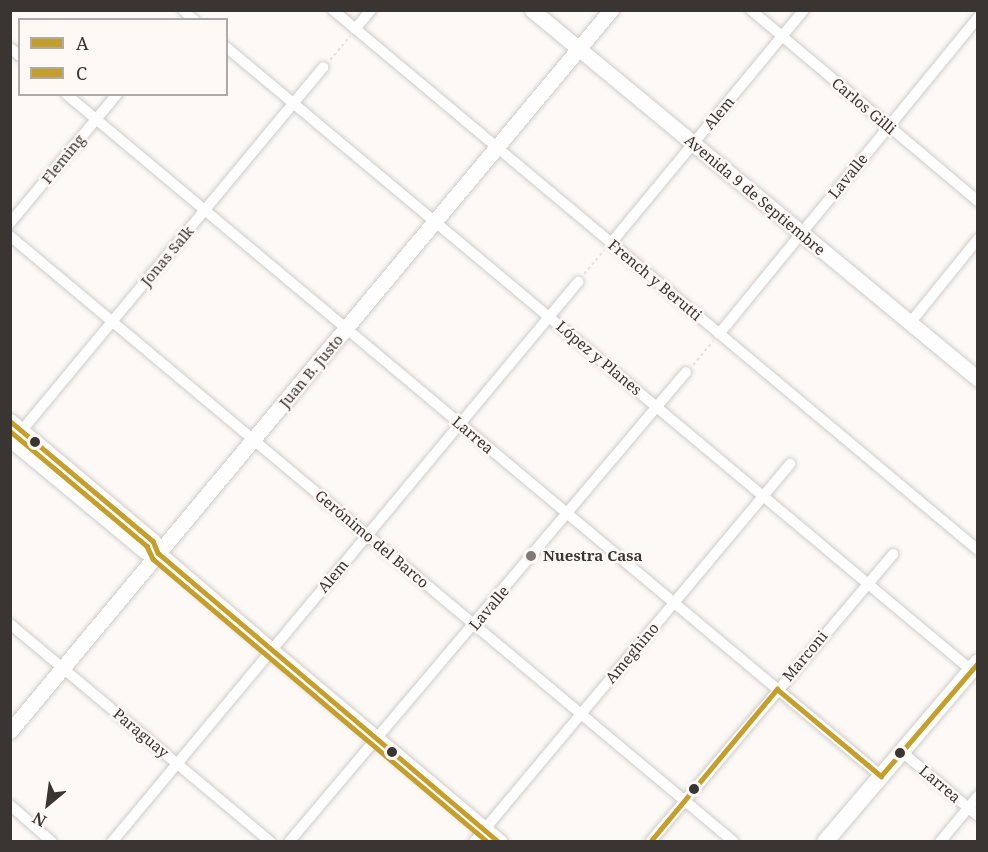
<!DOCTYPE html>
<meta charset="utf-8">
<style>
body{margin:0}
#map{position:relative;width:988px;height:852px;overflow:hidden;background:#fcf9f7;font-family:"Noto Serif",serif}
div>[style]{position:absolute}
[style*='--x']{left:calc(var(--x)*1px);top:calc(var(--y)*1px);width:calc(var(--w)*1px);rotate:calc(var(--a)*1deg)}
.path>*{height:1.5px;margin-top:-0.75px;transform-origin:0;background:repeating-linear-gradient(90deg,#e2e0e0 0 3px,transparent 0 6px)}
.roads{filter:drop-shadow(0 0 2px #d0ccc9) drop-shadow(0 0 2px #d0ccc9)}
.street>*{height:10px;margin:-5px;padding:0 5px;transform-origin:5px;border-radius:5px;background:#fffefe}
.secondary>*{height:15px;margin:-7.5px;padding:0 7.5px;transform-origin:7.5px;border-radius:7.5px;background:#fffefe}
.primary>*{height:16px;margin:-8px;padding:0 8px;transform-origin:8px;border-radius:8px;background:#fffefe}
.bus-1>*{height:4.5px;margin:-2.25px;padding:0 2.25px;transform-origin:2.25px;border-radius:2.25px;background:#c49f2c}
.bus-2>*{height:4.5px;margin:-2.25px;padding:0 2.25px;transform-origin:2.25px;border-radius:2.25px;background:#c49f2c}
.dots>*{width:16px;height:16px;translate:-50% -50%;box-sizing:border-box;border:3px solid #fef8f5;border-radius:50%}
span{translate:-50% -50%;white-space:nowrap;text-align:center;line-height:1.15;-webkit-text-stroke:5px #fef8f5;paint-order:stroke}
.street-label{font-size:15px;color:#3a3532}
.poi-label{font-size:15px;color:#3a3532;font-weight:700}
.left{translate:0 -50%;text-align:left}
.frame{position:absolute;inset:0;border:12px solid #3a3532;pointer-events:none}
.legend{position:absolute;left:18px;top:18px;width:210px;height:78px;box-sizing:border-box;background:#fef8f5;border:2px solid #b0aaa7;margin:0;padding:8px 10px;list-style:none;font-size:18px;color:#3a3532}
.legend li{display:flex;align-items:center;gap:12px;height:30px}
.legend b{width:30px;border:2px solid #b0aaa7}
.north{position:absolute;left:18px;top:774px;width:60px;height:60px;-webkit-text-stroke:4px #fef8f5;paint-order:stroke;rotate:209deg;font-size:16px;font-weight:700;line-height:24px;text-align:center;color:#3a3532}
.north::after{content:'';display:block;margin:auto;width:21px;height:27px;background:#3a3532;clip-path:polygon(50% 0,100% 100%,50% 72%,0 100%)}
</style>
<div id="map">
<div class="path">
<i style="--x:330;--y:60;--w:31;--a:-50"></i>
<i style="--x:584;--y:274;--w:31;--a:-50"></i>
<i style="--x:693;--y:365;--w:31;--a:-50"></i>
</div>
<div class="roads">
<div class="street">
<i style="--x:183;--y:10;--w:15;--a:42"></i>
<i style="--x:333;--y:10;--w:841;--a:39.94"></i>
<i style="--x:751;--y:10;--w:297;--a:40.1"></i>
<i style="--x:355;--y:29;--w:25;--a:-50"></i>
<i style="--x:226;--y:47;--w:971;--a:39.9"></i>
<i style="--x:10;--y:48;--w:13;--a:39"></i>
<i style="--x:66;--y:94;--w:1063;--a:39.92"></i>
<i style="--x:10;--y:223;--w:168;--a:-50.3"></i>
<i style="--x:10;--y:236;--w:944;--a:39.93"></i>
<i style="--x:611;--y:243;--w:303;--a:-50.4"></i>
<i style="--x:910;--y:323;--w:108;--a:-51"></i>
<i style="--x:719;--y:334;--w:409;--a:-50.7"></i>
<i style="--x:18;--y:435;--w:478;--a:-50.3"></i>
<i style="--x:10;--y:624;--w:340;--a:39.9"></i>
<i style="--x:902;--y:752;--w:99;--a:40.1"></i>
<i style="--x:10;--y:805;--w:56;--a:41.4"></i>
<i style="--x:112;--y:842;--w:729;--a:-50.23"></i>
<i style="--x:289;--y:842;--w:615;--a:-49.81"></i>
<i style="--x:474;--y:842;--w:493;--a:-50.1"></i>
<i style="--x:650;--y:842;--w:377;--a:-49.8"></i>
<i style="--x:940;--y:842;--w:60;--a:-50.4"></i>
</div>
<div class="secondary">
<i style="--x:532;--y:10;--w:579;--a:39.6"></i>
<i style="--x:10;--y:421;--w:187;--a:40"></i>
<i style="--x:153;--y:541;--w:13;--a:67"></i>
<i style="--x:158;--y:553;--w:149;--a:40.6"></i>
<i style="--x:271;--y:650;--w:299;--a:40"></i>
<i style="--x:10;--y:439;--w:175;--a:39.7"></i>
<i style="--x:145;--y:551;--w:13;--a:9"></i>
<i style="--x:10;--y:731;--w:939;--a:-50.19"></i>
</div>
<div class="primary">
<i style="--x:825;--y:842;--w:236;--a:-49.6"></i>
</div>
</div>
<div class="bus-1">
<i style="--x:10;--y:421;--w:187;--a:40"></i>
<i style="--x:153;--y:541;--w:13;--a:67"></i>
<i style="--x:158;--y:553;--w:447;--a:40.3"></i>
<i style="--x:650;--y:842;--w:199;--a:-50.3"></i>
<i style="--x:777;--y:689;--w:136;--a:39.9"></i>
<i style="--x:881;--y:776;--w:149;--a:-49.4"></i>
</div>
<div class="bus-2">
<i style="--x:10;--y:431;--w:179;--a:40"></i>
<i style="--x:147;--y:546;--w:14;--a:65"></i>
<i style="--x:153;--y:559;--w:439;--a:40.2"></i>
</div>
<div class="dots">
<i style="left:35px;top:442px;background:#3a3532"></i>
<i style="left:531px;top:556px;background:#7e7a77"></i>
<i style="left:392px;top:752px;background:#3a3532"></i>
<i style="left:900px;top:753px;background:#3a3532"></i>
<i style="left:694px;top:789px;background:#3a3532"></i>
</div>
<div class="street-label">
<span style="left:864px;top:106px;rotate:40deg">Carlos Gilli</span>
<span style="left:719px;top:113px;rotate:-50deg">Alem</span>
<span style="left:63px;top:159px;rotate:-51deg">Fleming</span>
<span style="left:848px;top:176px;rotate:-51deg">Lavalle</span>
<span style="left:755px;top:195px;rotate:40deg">Avenida 9 de Septiembre</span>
<span style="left:167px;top:256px;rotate:-50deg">Jonas Salk</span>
<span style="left:655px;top:280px;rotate:40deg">French y Berutti</span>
<span style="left:599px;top:358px;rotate:40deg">López y Planes</span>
<span style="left:311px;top:371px;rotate:-50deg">Juan B. Justo</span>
<span style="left:473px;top:435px;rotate:40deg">Larrea</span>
<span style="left:372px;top:539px;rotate:40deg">Gerónimo del Barco</span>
<span style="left:333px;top:576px;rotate:-50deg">Alem</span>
<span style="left:489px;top:608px;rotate:-50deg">Lavalle</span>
<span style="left:632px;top:653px;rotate:-50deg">Ameghino</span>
<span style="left:805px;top:656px;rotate:-50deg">Marconi</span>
<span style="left:141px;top:733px;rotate:40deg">Paraguay</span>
<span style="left:940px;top:784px;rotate:40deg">Larrea</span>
</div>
<div class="poi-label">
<span class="left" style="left:543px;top:556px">Nuestra Casa</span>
</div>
<div class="frame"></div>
<ul class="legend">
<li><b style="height:8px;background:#c49f2c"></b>A</li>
<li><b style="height:8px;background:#c49f2c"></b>C</li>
</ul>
<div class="north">N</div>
</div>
